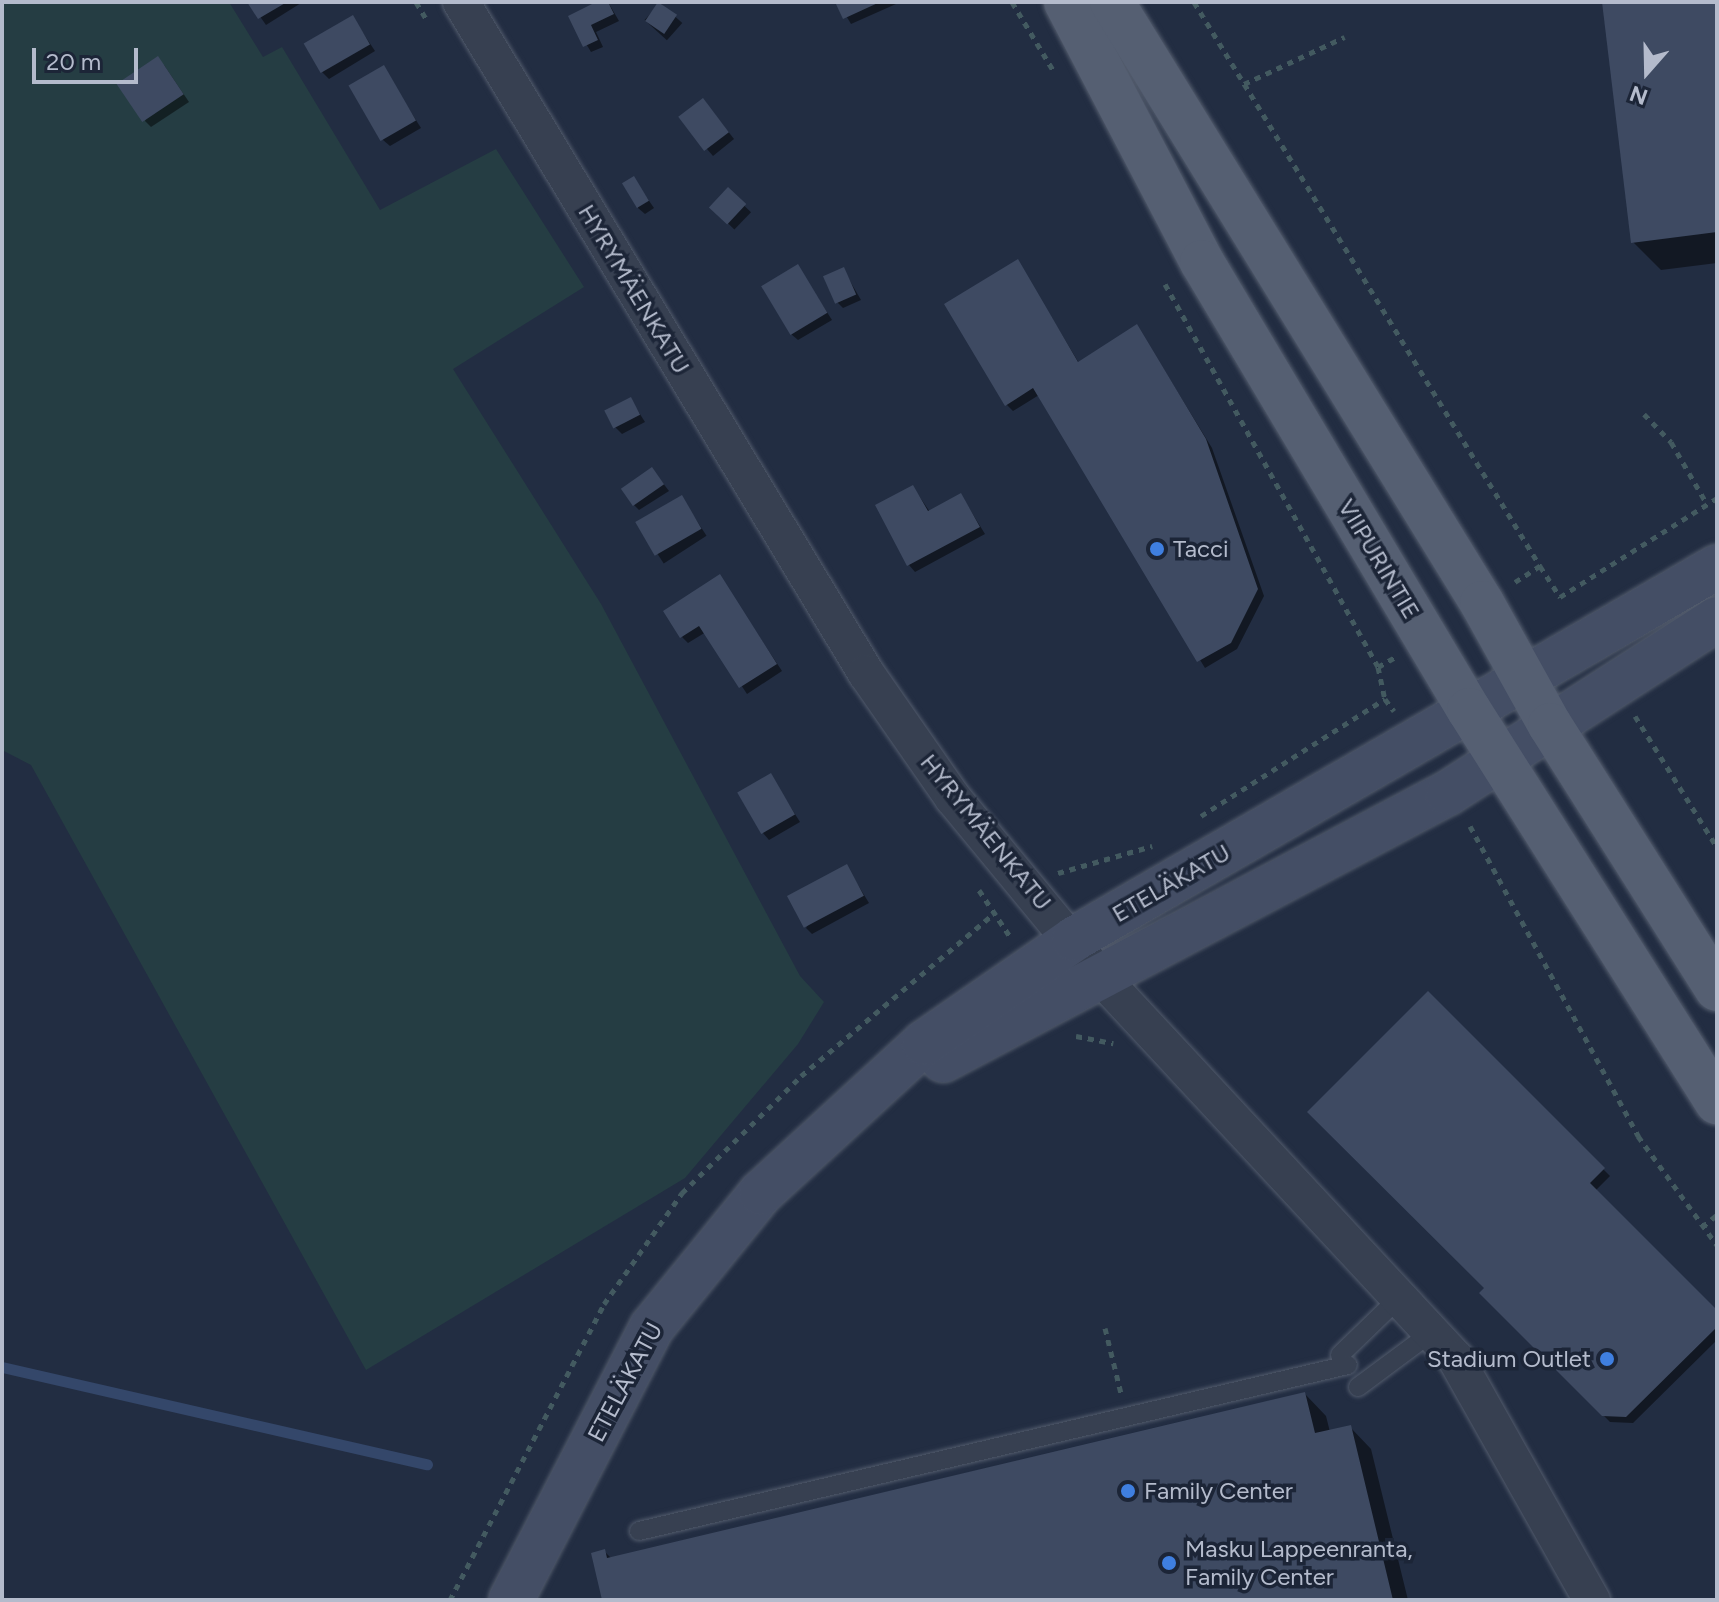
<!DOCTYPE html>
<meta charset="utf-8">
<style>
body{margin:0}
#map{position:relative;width:1719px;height:1602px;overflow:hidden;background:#222d42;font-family:Figtree,sans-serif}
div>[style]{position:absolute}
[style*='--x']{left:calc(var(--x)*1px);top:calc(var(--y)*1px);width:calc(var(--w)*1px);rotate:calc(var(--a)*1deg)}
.green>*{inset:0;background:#253d43}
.shadow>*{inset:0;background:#0007;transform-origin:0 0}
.stream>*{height:11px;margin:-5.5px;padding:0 5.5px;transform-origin:5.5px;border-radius:5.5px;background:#34476a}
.building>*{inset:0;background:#3e4a62;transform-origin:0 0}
.path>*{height:5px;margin-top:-2.5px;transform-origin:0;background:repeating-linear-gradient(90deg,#435a60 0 6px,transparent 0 12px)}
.roads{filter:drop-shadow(0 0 2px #525b6c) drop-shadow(0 0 2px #525b6c)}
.service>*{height:18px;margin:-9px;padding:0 9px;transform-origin:9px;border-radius:9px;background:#374051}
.minor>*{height:36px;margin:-18px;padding:0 18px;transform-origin:18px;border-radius:18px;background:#374051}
.secondary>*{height:44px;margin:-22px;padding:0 22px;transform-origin:22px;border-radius:22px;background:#444e65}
.primary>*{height:44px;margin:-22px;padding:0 22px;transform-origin:22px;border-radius:22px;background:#555f72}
.dots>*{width:22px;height:22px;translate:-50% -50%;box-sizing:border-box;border:4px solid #1c2537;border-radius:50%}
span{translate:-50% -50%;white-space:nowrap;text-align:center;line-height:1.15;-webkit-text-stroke:7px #1c2537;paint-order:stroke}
.street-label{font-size:24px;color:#b4bbcc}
.poi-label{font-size:24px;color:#b4bbcc}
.left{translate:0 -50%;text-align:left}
.right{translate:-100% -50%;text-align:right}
.frame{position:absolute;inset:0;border:4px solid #b4bbcc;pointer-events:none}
.north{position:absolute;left:1607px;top:32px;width:80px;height:80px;-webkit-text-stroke:6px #1c2537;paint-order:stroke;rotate:200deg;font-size:22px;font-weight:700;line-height:32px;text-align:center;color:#b4bbcc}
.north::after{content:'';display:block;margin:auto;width:28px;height:36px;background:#b4bbcc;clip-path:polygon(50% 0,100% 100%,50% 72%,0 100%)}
.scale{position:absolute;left:32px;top:48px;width:106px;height:36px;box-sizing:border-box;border:4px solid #b4bbcc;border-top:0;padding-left:10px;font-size:24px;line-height:28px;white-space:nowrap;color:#b4bbcc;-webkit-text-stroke:6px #1c2537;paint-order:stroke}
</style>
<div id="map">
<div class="green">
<i style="clip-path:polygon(2px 2px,229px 2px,263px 57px,282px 47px,380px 210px,496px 149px,584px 287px,453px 369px,601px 604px,800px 976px,824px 1002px,798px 1044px,685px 1178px,366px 1370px,31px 765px,2px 750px)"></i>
</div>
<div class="shadow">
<i style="clip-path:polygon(250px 2px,300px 2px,301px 3px,266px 25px)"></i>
<i style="clip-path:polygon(601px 2px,608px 2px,619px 21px,596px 32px,603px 47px,591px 52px,570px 17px)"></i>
<i style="clip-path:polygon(838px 2px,895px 2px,896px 4px,851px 24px)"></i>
<i style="clip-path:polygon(1604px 2px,1717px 2px,1717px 263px,1661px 270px,1633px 242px)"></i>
<i style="left:660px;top:3px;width:30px;height:23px;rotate:42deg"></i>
<i style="clip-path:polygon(353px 18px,375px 51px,329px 79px,322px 72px)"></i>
<i style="clip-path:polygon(164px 65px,189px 102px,151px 127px,145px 121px)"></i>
<i style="clip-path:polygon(383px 68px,421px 128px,390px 146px,383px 140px)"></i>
<i style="clip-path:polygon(709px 107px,734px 139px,713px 156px,707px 149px)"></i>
<i style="clip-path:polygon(634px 179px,654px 208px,645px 214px,638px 208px)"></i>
<i style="left:728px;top:190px;width:32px;height:24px;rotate:44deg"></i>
<i style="clip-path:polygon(1018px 262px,1079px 363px,1137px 326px,1212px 448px,1264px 596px,1237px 649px,1205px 668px,1039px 395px,1013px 411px,1007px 405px)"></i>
<i style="clip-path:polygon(798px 267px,832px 320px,798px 340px,791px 334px)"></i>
<i style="clip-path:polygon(843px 269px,861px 300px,843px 308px,837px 302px)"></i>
<i style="clip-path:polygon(631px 400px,645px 422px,622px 434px,615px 427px)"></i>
<i style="clip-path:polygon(652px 469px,669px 491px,639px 510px,632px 503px)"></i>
<i style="clip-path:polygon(913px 487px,930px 512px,961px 495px,985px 534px,915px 572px,909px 565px)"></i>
<i style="left:682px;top:498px;width:45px;height:51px;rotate:57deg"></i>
<i style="clip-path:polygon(720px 577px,782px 671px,747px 694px,706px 632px,688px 643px,682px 637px)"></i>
<i style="clip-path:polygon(771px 776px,800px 822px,769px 840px,763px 833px)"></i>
<i style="clip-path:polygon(847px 867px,869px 903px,812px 934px,806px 928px)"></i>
<i style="clip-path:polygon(1428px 994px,1610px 1176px,1595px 1191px,1717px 1313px,1717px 1340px,1633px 1423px,1610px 1422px,1482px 1293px,1487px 1288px)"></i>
<i style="clip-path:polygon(1305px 1394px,1326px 1416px,1330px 1432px,1350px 1427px,1371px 1449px,1408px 1600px,604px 1600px,604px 1551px,612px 1559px)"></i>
</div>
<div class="stream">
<i style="--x:2;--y:1367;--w:436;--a:12.9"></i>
</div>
<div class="building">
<i style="clip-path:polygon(247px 2px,287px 2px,258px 19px)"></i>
<i style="clip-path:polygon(596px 2px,608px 2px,614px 14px,591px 25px,598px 40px,583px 47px,568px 16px)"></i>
<i style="left:658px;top:2px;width:23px;height:23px;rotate:34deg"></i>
<i style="clip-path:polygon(835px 2px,880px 2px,843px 19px)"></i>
<i style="clip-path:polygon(1602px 2px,1717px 2px,1717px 232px,1631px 243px)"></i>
<i style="left:353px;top:15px;width:34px;height:57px;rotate:60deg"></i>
<i style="left:158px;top:56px;width:46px;height:50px;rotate:56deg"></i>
<i style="left:384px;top:65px;width:64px;height:41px;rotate:60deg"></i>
<i style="left:703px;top:98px;width:43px;height:31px;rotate:53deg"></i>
<i style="left:634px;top:176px;width:29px;height:14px;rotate:59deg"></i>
<i style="left:728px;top:187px;width:25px;height:28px;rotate:43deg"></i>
<i style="clip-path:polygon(1018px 259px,1078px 362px,1137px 324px,1206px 439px,1258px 589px,1231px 643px,1197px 662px,1033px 388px,1005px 406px,944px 304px)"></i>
<i style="left:798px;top:264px;width:57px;height:43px;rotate:59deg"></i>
<i style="left:844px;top:267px;width:30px;height:23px;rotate:66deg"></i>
<i style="left:631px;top:397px;width:20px;height:30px;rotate:63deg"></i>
<i style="left:652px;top:467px;width:21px;height:38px;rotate:55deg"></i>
<i style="clip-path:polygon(913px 485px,928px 511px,961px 493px,980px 527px,907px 566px,875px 505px)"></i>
<i style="left:682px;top:495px;width:39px;height:54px;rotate:60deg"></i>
<i style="clip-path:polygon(720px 574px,777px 664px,739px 688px,699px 626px,680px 638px,663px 611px)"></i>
<i style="left:771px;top:773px;width:48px;height:39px;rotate:60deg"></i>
<i style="left:847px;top:864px;width:36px;height:68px;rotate:62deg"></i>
<i style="clip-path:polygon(1428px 991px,1605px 1168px,1590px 1183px,1717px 1310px,1717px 1327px,1626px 1417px,1602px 1416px,1479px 1293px,1484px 1288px,1307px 1112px)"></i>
<i style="clip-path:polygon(1305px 1392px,1315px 1433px,1351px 1425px,1393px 1600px,602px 1600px,591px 1553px,605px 1549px,607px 1558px)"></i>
</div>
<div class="path">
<i style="--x:416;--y:2;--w:21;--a:59"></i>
<i style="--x:1012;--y:2;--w:79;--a:58.9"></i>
<i style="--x:1194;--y:2;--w:662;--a:58.47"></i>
<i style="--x:1244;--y:84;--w:111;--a:-25"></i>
<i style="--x:1165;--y:284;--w:438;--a:60.9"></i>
<i style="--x:1378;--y:667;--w:33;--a:78"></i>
<i style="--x:1385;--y:699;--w:15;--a:53"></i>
<i style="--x:1644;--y:414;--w:39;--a:46"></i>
<i style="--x:1671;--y:442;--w:72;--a:59.9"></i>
<i style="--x:1515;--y:582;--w:30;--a:-33"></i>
<i style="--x:1540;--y:566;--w:37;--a:57"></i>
<i style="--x:1560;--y:597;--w:186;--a:-32.2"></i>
<i style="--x:1378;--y:667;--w:20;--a:-30"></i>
<i style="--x:1635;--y:716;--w:155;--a:58"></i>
<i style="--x:1201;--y:816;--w:218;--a:-32.5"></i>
<i style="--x:1470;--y:826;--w:353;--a:61.5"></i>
<i style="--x:1638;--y:1136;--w:135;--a:54.1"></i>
<i style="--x:1058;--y:873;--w:98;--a:-16"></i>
<i style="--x:979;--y:890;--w:58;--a:56.3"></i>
<i style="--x:1076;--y:1036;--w:38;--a:11"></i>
<i style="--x:1702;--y:1227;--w:19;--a:-39"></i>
<i style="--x:1105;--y:1328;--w:67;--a:76.2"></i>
<i style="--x:450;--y:1600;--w:334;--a:-62.5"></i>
<i style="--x:604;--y:1304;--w:136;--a:-54.9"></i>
<i style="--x:682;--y:1193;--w:167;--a:-44.5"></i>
<i style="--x:801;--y:1076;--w:255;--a:-40.1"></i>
</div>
<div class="roads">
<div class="service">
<i style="--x:1340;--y:1355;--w:83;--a:-44"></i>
<i style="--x:1358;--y:1387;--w:92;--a:-36.6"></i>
<i style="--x:639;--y:1531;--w:728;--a:-13.18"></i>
</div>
<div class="minor">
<i style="--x:461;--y:2;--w:784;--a:58.89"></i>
<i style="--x:866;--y:673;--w:152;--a:55.2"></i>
<i style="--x:953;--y:798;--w:228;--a:50.5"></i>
<i style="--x:1098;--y:974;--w:526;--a:47.08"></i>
<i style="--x:1456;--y:1359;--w:277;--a:60.6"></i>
</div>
<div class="secondary">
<i style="--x:943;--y:1060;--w:571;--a:-27.87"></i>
<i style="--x:1448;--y:793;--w:320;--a:-32.9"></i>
<i style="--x:511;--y:1600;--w:307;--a:-62.7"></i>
<i style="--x:652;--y:1327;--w:173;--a:-50.9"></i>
<i style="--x:761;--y:1193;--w:222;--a:-42.6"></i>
<i style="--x:924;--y:1043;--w:183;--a:-34.7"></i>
<i style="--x:1074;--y:939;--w:743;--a:-30.05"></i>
</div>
<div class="primary">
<i style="--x:1066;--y:2;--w:293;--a:62.4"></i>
<i style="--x:1202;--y:262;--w:522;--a:59.21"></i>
<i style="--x:1469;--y:710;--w:464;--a:57.7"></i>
<i style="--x:1112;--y:2;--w:706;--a:58.38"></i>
<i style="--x:1482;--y:603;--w:140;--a:60.9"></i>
<i style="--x:1550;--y:725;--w:312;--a:57.7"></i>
</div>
</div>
<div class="dots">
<i style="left:1157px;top:549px;background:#3f7fe0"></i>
<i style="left:1607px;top:1359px;background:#3f7fe0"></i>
<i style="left:1128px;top:1491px;background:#3f7fe0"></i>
<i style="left:1169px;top:1563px;background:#3f7fe0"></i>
</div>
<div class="street-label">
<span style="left:634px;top:289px;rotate:59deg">HYRYMÄENKATU</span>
<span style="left:1379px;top:559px;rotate:59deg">VIIPURINTIE</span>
<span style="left:986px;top:832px;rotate:51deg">HYRYMÄENKATU</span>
<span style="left:1171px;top:883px;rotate:-30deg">ETELÄKATU</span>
<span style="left:625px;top:1382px;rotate:-62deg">ETELÄKATU</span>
</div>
<div class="poi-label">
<span class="left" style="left:1173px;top:549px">Tacci</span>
<span class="right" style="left:1591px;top:1359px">Stadium Outlet</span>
<span class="left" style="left:1144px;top:1491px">Family Center</span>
<span class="left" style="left:1185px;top:1563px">Masku Lappeenranta,<br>Family Center</span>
</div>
<div class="frame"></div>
<div class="north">N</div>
<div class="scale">20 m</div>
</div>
